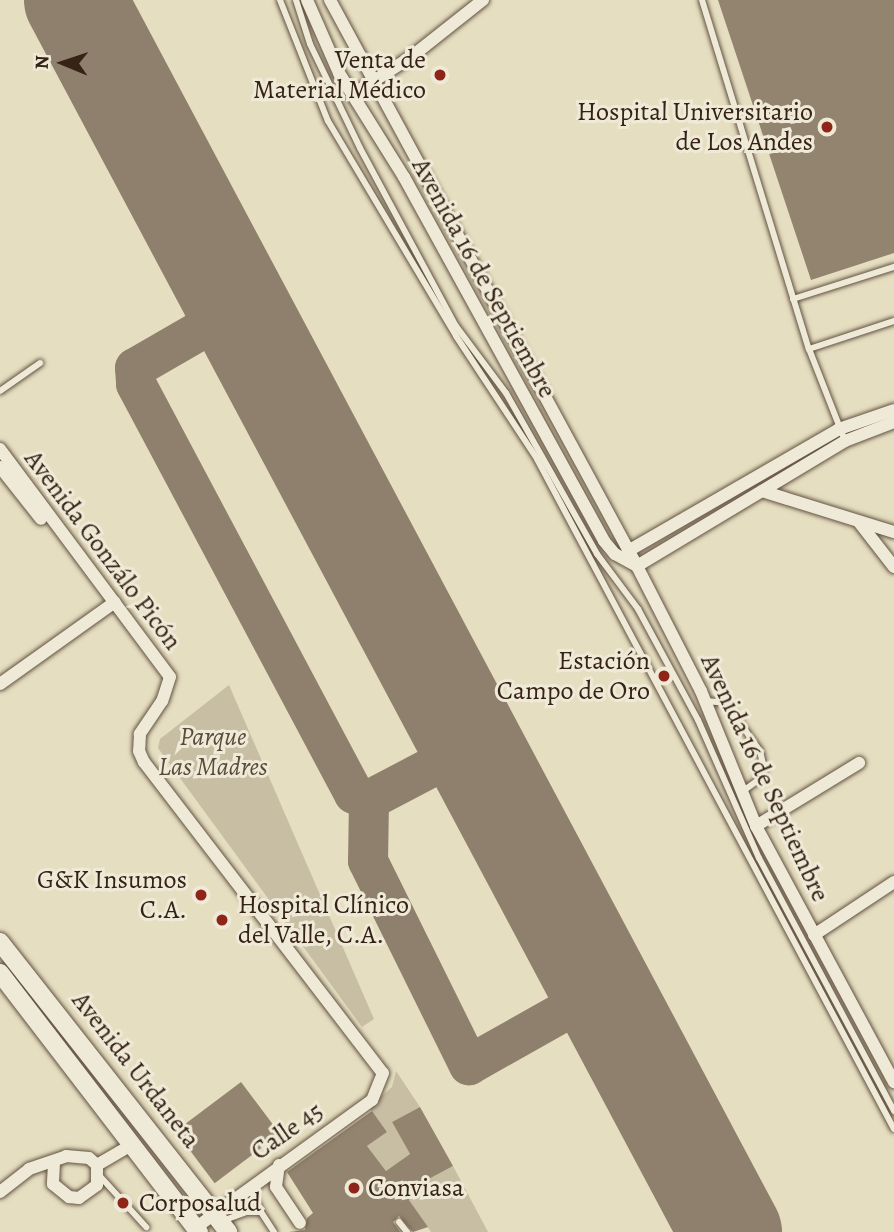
<!DOCTYPE html>
<meta charset="utf-8">
<style>
body{margin:0}
#map{position:relative;width:894px;height:1232px;overflow:hidden;background:#e6dec1;font-family:Alegreya,serif}
div>[style]{position:absolute}
[style*='--x']{left:calc(var(--x)*1px);top:calc(var(--y)*1px);width:calc(var(--w)*1px);rotate:calc(var(--a)*1deg)}
.green>*{inset:0;background:#c8bea4}
.taxiway>*{height:40px;margin:-20px;padding:0 20px;transform-origin:20px;border-radius:20px;background:#8e806c}
.runway>*{height:102px;margin:-51px;padding:0 51px;transform-origin:51px;border-radius:51px;background:#8e806c}
.building>*{inset:0;background:#92846f;transform-origin:0 0}
.roads{filter:drop-shadow(0 0 2px #625241) drop-shadow(0 0 2px #625241)}
.lane>*{height:6px;margin:-3px;padding:0 3px;transform-origin:3px;border-radius:3px;background:#efead7}
.street>*{height:12px;margin:-6px;padding:0 6px;transform-origin:6px;border-radius:6px;background:#efead7}
.secondary>*{height:18px;margin:-9px;padding:0 9px;transform-origin:9px;border-radius:9px;background:#efead7}
.dots>*{width:19px;height:19px;translate:-50% -50%;box-sizing:border-box;border:4px solid #efead7;border-radius:50%}
span{translate:-50% -50%;white-space:nowrap;text-align:center;line-height:1.15;-webkit-text-stroke:6px #efead7;paint-order:stroke}
.poi-label{font-size:26px;color:#362316}
.right{translate:-100% -50%;text-align:right}
.left{translate:0 -50%;text-align:left}
.street-label{font-size:26px;color:#362316}
.park-label{font-size:26px;color:#5a4a3a;font-style:italic}
.north{position:absolute;left:28px;top:28px;width:70px;height:70px;-webkit-text-stroke:5px #efead7;paint-order:stroke;rotate:272deg;font-size:19px;font-weight:700;line-height:28px;text-align:center;color:#362316}
.north::after{content:'';display:block;margin:auto;width:24px;height:32px;background:#362316;clip-path:polygon(50% 0,100% 100%,50% 72%,0 100%)}
</style>
<div id="map">
<div class="green">
<i style="clip-path:polygon(229px 685px,374px 1019px,362px 1027px,158px 748px,160px 739px)"></i>
<i style="clip-path:polygon(396px 1071px,420px 1107px,392px 1122px,410px 1154px,386px 1171px,367px 1146px,387px 1132px,369px 1107px,392px 1087px)"></i>
<i style="clip-path:polygon(453px 1166px,488px 1232px,431px 1232px,409px 1200px,425px 1181px)"></i>
</div>
<div class="taxiway">
<i style="--x:239;--y:308;--w:120;--a:150"></i>
<i style="--x:135;--y:368;--w:16;--a:86"></i>
<i style="--x:136;--y:384;--w:464;--a:62"></i>
<i style="--x:354;--y:794;--w:16;--a:22"></i>
<i style="--x:369;--y:800;--w:116;--a:-27.7"></i>
<i style="--x:369;--y:800;--w:61;--a:90.9"></i>
<i style="--x:368;--y:861;--w:228;--a:63.7"></i>
<i style="--x:469;--y:1065;--w:153;--a:-29.4"></i>
</div>
<div class="runway">
<i style="--x:75;--y:0;--w:1396;--a:61.97"></i>
</div>
<div class="building">
<i style="clip-path:polygon(718px 0,894px 0,894px 253px,811px 280px)"></i>
<i style="left:241px;top:1082px;width:65px;height:82px;rotate:53deg"></i>
<i style="clip-path:polygon(420px 1107px,453px 1166px,425px 1181px,409px 1200px,428px 1227px,413px 1232px,399px 1216px,393px 1222px,400px 1232px,289px 1232px,305px 1230px,307px 1218px,313px 1213px,287px 1172px,372px 1111px,387px 1132px,367px 1146px,386px 1171px,410px 1154px,392px 1122px)"></i>
</div>
<div class="roads">
<div class="lane">
<i style="--x:280;--y:0;--w:130;--a:68.4"></i>
<i style="--x:328;--y:121;--w:250;--a:59.2"></i>
<i style="--x:456;--y:336;--w:147;--a:56.6"></i>
<i style="--x:537;--y:459;--w:759;--a:61.95"></i>
<i style="--x:296;--y:0;--w:46;--a:72.3"></i>
<i style="--x:310;--y:44;--w:115;--a:64.3"></i>
<i style="--x:360;--y:148;--w:202;--a:61.7"></i>
<i style="--x:456;--y:326;--w:84;--a:53.3"></i>
<i style="--x:506;--y:393;--w:185;--a:60.5"></i>
<i style="--x:597;--y:554;--w:69;--a:53.3"></i>
<i style="--x:638;--y:609;--w:126;--a:61.6"></i>
<i style="--x:698;--y:720;--w:151;--a:66.2"></i>
<i style="--x:759;--y:858;--w:287;--a:61.9"></i>
<i style="--x:702;--y:0;--w:365;--a:73"></i>
<i style="--x:809;--y:349;--w:99;--a:68.6"></i>
<i style="--x:793;--y:299;--w:106;--a:-17.6"></i>
<i style="--x:809;--y:349;--w:89;--a:-18.2"></i>
<i style="--x:0;--y:391;--w:49;--a:-35"></i>
<i style="--x:705;--y:701;--w:21;--a:5"></i>
<i style="--x:726;--y:703;--w:59;--a:54.7"></i>
<i style="--x:760;--y:751;--w:18;--a:77"></i>
<i style="--x:764;--y:769;--w:9;--a:108"></i>
<i style="--x:761;--y:778;--w:24;--a:144"></i>
<i style="--x:98;--y:1174;--w:72;--a:47.8"></i>
<i style="--x:250;--y:1189;--w:25;--a:64"></i>
<i style="--x:222;--y:1221;--w:27;--a:-20"></i>
<i style="--x:247;--y:1212;--w:14;--a:0"></i>
<i style="--x:261;--y:1212;--w:24;--a:57"></i>
<i style="--x:399;--y:1222;--w:13;--a:51"></i>
</div>
<div class="street">
<i style="--x:307;--y:0;--w:80;--a:66.3"></i>
<i style="--x:339;--y:73;--w:123;--a:58"></i>
<i style="--x:404;--y:177;--w:415;--a:61.2"></i>
<i style="--x:604;--y:541;--w:17;--a:50"></i>
<i style="--x:615;--y:554;--w:25;--a:29"></i>
<i style="--x:330;--y:0;--w:644;--a:61.52"></i>
<i style="--x:637;--y:566;--w:140;--a:62.9"></i>
<i style="--x:701;--y:691;--w:146;--a:67.8"></i>
<i style="--x:756;--y:826;--w:291;--a:61.7"></i>
<i style="--x:352;--y:95;--w:70;--a:-32.8"></i>
<i style="--x:411;--y:57;--w:92;--a:-38.4"></i>
<i style="--x:0;--y:449;--w:284;--a:53.3"></i>
<i style="--x:170;--y:677;--w:25;--a:108"></i>
<i style="--x:162;--y:701;--w:40;--a:124"></i>
<i style="--x:140;--y:734;--w:17;--a:93"></i>
<i style="--x:139;--y:751;--w:12;--a:66"></i>
<i style="--x:144;--y:762;--w:392;--a:52.5"></i>
<i style="--x:383;--y:1073;--w:29;--a:112"></i>
<i style="--x:372;--y:1100;--w:218;--a:144.1"></i>
<i style="--x:0;--y:467;--w:66;--a:51.7"></i>
<i style="--x:762;--y:491;--w:138;--a:17.3"></i>
<i style="--x:859;--y:522;--w:57;--a:52.1"></i>
<i style="--x:628;--y:551;--w:244;--a:-30"></i>
<i style="--x:839;--y:429;--w:58;--a:-19.1"></i>
<i style="--x:637;--y:566;--w:243;--a:-31"></i>
<i style="--x:845;--y:441;--w:53;--a:-21.2"></i>
<i style="--x:0;--y:684;--w:141;--a:-35.5"></i>
<i style="--x:756;--y:826;--w:121;--a:-31.5"></i>
<i style="--x:814;--y:935;--w:96;--a:-33.5"></i>
<i style="--x:54;--y:1163;--w:21;--a:93"></i>
<i style="--x:53;--y:1184;--w:21;--a:39"></i>
<i style="--x:69;--y:1197;--w:10;--a:6"></i>
<i style="--x:79;--y:1198;--w:22;--a:-36"></i>
<i style="--x:97;--y:1185;--w:20;--a:-90"></i>
<i style="--x:97;--y:1165;--w:42;--a:-30.3"></i>
<i style="--x:279;--y:1165;--w:22;--a:98"></i>
<i style="--x:276;--y:1187;--w:43;--a:56.3"></i>
<i style="--x:0;--y:1192;--w:37;--a:-38"></i>
<i style="--x:29;--y:1169;--w:39;--a:-19"></i>
<i style="--x:66;--y:1156;--w:23;--a:5"></i>
<i style="--x:89;--y:1158;--w:11;--a:41"></i>
</div>
<div class="secondary">
<i style="--x:0;--y:942;--w:369;--a:51.8"></i>
<i style="--x:0;--y:973;--w:327;--a:52.5"></i>
</div>
</div>
<div class="dots">
<i style="left:440px;top:75px;background:#8f2418"></i>
<i style="left:827px;top:127px;background:#8f2418"></i>
<i style="left:664px;top:676px;background:#8f2418"></i>
<i style="left:201px;top:895px;background:#8f2418"></i>
<i style="left:222px;top:920px;background:#8f2418"></i>
<i style="left:354px;top:1188px;background:#8f2418"></i>
<i style="left:123px;top:1203px;background:#8f2418"></i>
</div>
<div class="poi-label">
<span class="right" style="left:426px;top:75px">Venta de<br>Material Médico</span>
<span class="right" style="left:813px;top:127px">Hospital Universitario<br>de Los Andes</span>
<span class="right" style="left:650px;top:676px">Estación<br>Campo de Oro</span>
<span class="right" style="left:187px;top:895px">G&amp;K Insumos<br>C.A.</span>
<span class="left" style="left:238px;top:920px">Hospital Clínico<br>del Valle, C.A.</span>
<span class="left" style="left:368px;top:1188px">Conviasa</span>
<span class="left" style="left:139px;top:1203px">Corposalud</span>
</div>
<div class="street-label">
<span style="left:484px;top:278px;rotate:61deg">Avenida 16 de Septiembre</span>
<span style="left:103px;top:550px;rotate:53deg">Avenida Gonzálo Picón</span>
<span style="left:765px;top:778px;rotate:65deg">Avenida 16 de Septiembre</span>
<span style="left:136px;top:1070px;rotate:52deg">Avenida Urdaneta</span>
<span style="left:287px;top:1131px;rotate:-35deg">Calle 45</span>
</div>
<div class="park-label">
<span style="left:213px;top:752px">Parque<br>Las Madres</span>
</div>
<div class="north">N</div>
</div>
